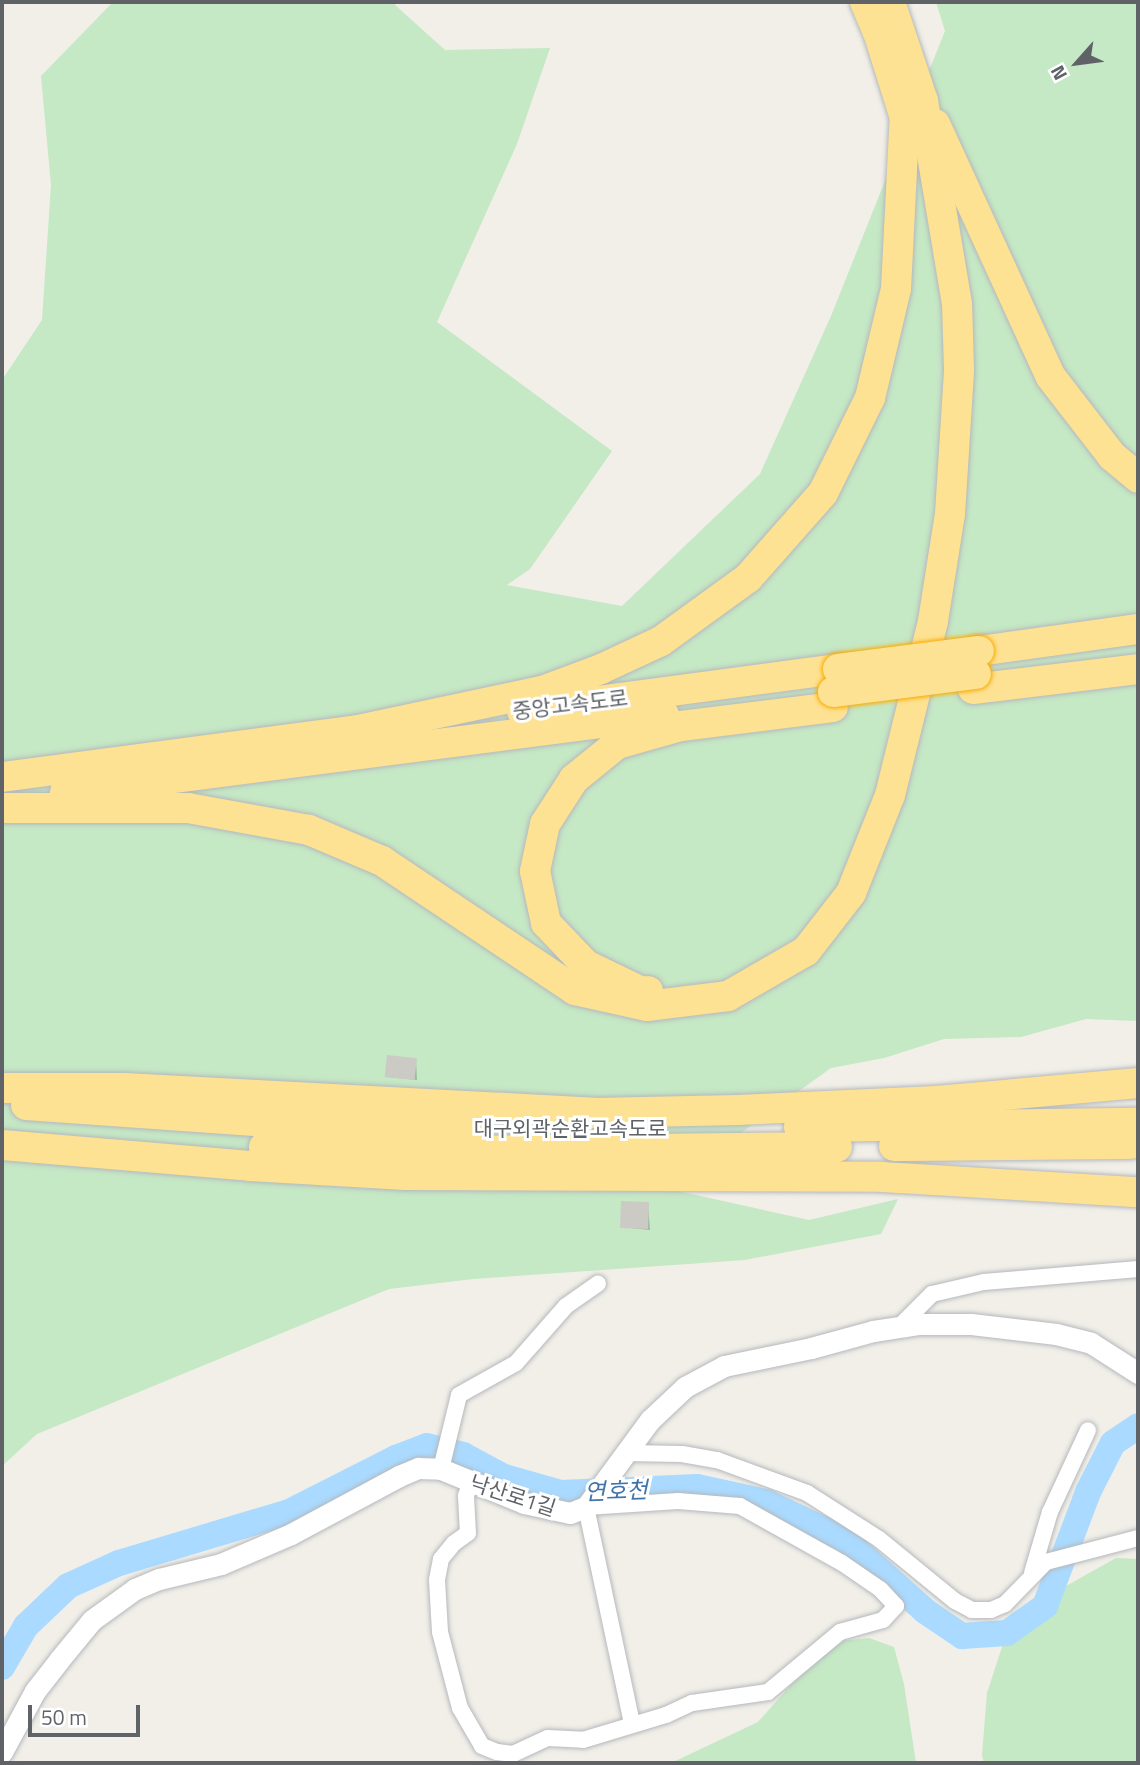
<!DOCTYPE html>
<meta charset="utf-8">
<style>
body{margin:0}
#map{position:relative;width:1140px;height:1765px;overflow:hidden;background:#f1efe8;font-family:"Titillium Web","Noto Sans KR",sans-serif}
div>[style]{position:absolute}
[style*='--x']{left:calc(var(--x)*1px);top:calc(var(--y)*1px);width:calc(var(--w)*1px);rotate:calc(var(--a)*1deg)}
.green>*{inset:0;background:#c5e8c5}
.shadow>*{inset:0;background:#0003}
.river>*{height:26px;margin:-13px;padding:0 13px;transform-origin:13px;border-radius:13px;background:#aadaff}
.building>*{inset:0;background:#cccac5;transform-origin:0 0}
.roads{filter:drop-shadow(0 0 2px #b5b8bc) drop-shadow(0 0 2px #b5b8bc)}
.minor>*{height:16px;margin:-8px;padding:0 8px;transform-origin:8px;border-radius:8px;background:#fff}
.tertiary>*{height:21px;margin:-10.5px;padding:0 10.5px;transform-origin:10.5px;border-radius:10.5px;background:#fff}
.motorway>*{height:30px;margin:-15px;padding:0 15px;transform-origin:15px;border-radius:15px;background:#fde293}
.bridges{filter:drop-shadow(0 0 2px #f9ab00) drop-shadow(0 0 2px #f9ab00)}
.motorway-bridge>*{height:30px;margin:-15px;padding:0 15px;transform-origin:15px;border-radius:15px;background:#fde293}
span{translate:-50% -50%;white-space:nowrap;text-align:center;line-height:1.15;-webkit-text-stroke:6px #fff;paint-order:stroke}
.street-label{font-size:21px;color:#5f6368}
.water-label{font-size:23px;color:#4174aa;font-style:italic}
.frame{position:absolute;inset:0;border:4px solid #5f6368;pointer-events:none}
.north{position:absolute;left:1042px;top:28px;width:70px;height:70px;-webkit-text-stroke:5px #fff;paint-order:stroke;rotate:242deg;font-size:19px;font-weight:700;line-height:28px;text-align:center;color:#5f6368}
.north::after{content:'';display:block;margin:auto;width:24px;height:32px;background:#5f6368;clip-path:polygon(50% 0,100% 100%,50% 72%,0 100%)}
.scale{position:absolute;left:28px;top:1705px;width:112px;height:32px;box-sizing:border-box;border:4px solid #5f6368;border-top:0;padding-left:9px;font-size:21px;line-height:24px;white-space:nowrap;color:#5f6368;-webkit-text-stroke:5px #fff;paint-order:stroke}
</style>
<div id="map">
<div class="green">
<i style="clip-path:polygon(113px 2px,396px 2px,395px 5px,445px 50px,550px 48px,517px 144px,437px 322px,612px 451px,530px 569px,507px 585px,622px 606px,760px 474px,831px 316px,945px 31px,936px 2px,1138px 2px,1138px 1021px,1086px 1019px,1021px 1037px,944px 1039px,884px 1058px,831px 1068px,664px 1188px,809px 1220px,898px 1199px,881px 1234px,745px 1260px,473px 1279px,389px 1289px,37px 1434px,2px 1466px,2px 380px,42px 320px,51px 185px,41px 76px)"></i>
<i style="clip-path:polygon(1116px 1558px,1138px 1559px,1138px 1763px,984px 1763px,982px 1755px,987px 1693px,1007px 1632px,1059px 1590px)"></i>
<i style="clip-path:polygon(869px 1638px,894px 1647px,904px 1684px,916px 1763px,671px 1763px,758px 1722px,829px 1642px)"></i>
</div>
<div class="shadow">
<i style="clip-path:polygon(416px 1060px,417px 1080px,388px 1077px)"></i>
<i style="clip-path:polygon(648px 1204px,650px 1230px,621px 1227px)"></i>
</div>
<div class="river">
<i style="--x:2;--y:1667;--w:48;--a:-59.7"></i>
<i style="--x:26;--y:1626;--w:58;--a:-43.6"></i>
<i style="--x:68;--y:1586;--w:56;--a:-24.3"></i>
<i style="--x:119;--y:1563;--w:177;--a:-16.7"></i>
<i style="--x:289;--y:1512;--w:120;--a:-26.8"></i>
<i style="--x:396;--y:1458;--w:33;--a:-21"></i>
<i style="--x:427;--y:1446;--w:37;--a:14"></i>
<i style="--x:463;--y:1455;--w:47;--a:28.2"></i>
<i style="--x:504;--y:1477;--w:59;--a:15.7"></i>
<i style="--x:561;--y:1493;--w:136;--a:-2.5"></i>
<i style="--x:697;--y:1487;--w:71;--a:12.3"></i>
<i style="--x:766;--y:1502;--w:89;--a:25.4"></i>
<i style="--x:846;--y:1540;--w:106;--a:41.9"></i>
<i style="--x:925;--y:1611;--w:45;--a:34"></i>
<i style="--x:962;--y:1636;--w:45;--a:-3.8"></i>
<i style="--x:1007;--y:1633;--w:47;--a:-35.4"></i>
<i style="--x:1045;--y:1606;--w:122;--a:-69.3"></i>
<i style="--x:1088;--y:1492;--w:55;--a:-63"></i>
<i style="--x:1113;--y:1443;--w:30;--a:-34"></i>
</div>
<div class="building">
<i style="left:387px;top:1055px;width:30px;height:22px;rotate:6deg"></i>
<i style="left:621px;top:1201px;width:28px;height:27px;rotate:2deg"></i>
</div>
<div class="roads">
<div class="minor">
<i style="--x:899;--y:1327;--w:47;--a:-45"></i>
<i style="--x:932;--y:1294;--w:53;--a:-13"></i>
<i style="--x:984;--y:1282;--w:155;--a:-4.8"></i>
<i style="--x:626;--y:1453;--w:56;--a:1"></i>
<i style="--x:682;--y:1454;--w:36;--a:10"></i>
<i style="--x:717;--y:1460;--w:96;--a:20.1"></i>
<i style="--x:807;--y:1493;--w:85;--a:32.6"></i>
<i style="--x:879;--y:1539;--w:98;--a:39.2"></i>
<i style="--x:955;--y:1601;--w:19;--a:28"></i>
<i style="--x:972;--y:1610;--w:19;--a:0"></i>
<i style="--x:991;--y:1610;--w:15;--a:-23"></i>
<i style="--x:1005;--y:1604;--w:59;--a:-45.7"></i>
<i style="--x:1046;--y:1562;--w:95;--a:-14.6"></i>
<i style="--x:441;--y:1469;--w:76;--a:-76.3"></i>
<i style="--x:459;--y:1395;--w:65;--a:-29.3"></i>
<i style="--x:516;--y:1363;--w:76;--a:-48.7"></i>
<i style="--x:566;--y:1306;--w:39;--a:-35"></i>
<i style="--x:471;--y:1482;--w:15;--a:110"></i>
<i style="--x:466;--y:1496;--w:37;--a:87"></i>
<i style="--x:468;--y:1533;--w:17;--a:144"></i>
<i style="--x:454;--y:1543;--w:21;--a:129"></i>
<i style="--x:441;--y:1559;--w:21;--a:101"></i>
<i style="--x:437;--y:1580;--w:52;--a:86.7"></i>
<i style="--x:440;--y:1632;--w:79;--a:75.3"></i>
<i style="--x:460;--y:1708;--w:44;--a:59.9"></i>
<i style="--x:482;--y:1746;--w:16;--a:22"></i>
<i style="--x:497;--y:1752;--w:16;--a:7"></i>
<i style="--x:513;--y:1754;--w:38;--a:-25"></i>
<i style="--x:548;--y:1738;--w:35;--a:3"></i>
<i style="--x:583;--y:1740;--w:87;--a:-16.8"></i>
<i style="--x:666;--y:1715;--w:29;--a:-25"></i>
<i style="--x:692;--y:1703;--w:77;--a:-8.2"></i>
<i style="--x:768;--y:1692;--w:94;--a:-39.8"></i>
<i style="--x:840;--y:1632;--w:45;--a:-15.6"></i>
<i style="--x:883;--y:1620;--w:19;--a:-47"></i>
<i style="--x:896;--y:1606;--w:23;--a:-133"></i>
<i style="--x:880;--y:1589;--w:46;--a:-145.6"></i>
<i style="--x:842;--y:1563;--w:117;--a:-150.8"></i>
<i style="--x:740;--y:1506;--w:62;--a:-175.4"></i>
<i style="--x:678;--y:1501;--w:92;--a:176.3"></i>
<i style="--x:586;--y:1507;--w:221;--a:78"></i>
<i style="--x:1032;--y:1573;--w:64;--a:-73.6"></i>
<i style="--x:1050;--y:1512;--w:90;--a:-65.1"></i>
</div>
<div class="tertiary">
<i style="--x:2;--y:1752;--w:69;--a:-61.6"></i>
<i style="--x:35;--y:1691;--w:39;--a:-52"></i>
<i style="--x:59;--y:1660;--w:52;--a:-50.5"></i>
<i style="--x:92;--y:1620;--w:53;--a:-35.8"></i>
<i style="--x:135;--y:1589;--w:26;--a:-23"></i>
<i style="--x:159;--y:1579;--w:64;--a:-13.6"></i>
<i style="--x:221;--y:1564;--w:76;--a:-23.2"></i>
<i style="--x:291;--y:1534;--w:123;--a:-28.2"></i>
<i style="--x:399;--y:1476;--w:21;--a:-23"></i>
<i style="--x:418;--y:1468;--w:23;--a:2"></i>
<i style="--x:441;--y:1469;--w:90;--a:22.3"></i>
<i style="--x:524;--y:1503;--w:47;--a:12.3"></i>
<i style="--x:570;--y:1513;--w:17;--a:-21"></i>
<i style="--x:586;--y:1507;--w:108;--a:-53.7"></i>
<i style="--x:650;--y:1420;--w:48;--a:-43.3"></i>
<i style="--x:685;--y:1387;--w:44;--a:-28.3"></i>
<i style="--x:724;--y:1366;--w:89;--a:-11.7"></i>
<i style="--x:811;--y:1348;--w:64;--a:-15.3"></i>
<i style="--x:873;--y:1331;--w:47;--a:-8.7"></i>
<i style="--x:919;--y:1324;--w:52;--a:0"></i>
<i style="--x:971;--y:1324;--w:86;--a:6.7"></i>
<i style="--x:1056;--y:1334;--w:36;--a:14"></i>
<i style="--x:1091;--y:1343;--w:56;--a:32.6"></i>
</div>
<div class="motorway">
<i style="--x:865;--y:2;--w:33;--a:67"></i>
<i style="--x:878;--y:32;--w:101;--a:72.6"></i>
<i style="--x:935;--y:124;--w:278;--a:65.4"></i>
<i style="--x:1051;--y:377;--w:100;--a:52.3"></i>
<i style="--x:1112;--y:456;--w:34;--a:40"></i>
<i style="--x:979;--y:651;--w:161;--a:-7.9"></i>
<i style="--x:973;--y:689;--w:166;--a:-6.9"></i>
<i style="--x:522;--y:711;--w:319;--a:-7.6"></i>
<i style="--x:349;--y:732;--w:197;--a:-12"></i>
<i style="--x:542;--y:691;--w:63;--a:-20.4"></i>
<i style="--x:601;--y:669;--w:66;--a:-25"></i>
<i style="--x:661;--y:641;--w:107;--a:-35.9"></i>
<i style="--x:748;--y:578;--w:113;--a:-48.6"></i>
<i style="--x:823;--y:493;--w:106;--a:-63.7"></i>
<i style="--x:870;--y:398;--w:112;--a:-76.6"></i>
<i style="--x:896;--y:289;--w:177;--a:-87.1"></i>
<i style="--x:2;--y:777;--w:370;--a:-7.5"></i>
<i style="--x:65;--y:792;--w:604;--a:-7.33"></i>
<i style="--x:2;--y:808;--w:186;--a:0"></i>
<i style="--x:188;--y:808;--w:123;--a:10.3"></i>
<i style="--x:309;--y:830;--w:79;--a:23"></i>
<i style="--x:382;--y:861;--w:232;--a:33.8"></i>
<i style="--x:575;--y:990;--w:74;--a:12.5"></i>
<i style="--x:647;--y:1006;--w:82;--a:-7"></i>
<i style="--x:728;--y:996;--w:90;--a:-30"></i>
<i style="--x:806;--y:951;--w:73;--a:-52.2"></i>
<i style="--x:851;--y:893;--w:105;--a:-68.3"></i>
<i style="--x:890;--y:795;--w:179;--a:-76.1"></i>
<i style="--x:933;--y:621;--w:108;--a:-81"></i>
<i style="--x:950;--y:514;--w:144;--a:-86.4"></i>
<i style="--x:959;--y:370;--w:66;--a:-91.7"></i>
<i style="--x:957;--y:304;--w:206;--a:-99.5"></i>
<i style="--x:923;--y:101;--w:104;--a:-108.4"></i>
<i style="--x:648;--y:991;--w:6;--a:171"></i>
<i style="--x:642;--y:992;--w:62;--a:-154.3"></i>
<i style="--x:586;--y:965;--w:58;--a:-133.6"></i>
<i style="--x:546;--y:923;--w:53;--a:-101.9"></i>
<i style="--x:535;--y:871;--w:48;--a:-78"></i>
<i style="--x:545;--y:824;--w:54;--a:-57.2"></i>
<i style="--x:574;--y:779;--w:55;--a:-39.1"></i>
<i style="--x:617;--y:744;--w:66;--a:-15.7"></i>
<i style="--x:681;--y:726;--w:153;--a:-7.1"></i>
<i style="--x:2;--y:1088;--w:122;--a:0"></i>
<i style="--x:124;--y:1088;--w:471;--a:3"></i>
<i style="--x:594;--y:1113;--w:144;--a:-1.2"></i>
<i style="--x:738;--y:1110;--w:198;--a:-2.6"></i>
<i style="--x:936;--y:1101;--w:203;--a:-5.1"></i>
<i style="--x:26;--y:1105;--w:304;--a:4"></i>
<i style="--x:329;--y:1126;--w:144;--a:0.4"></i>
<i style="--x:799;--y:1127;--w:339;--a:-0.7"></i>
<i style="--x:2;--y:1145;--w:249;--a:4.8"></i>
<i style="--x:250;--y:1166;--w:156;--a:3.3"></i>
<i style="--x:406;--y:1175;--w:476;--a:0.2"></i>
<i style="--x:882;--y:1177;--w:256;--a:3.4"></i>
<i style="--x:894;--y:1146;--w:237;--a:-0.5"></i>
<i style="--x:264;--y:1147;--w:193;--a:1.2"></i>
<i style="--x:457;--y:1151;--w:380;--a:-0.6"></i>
</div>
</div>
<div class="bridges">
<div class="motorway-bridge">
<i style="--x:838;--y:669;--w:142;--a:-7.3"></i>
<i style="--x:833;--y:692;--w:144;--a:-7.2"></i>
</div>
</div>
<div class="street-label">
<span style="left:570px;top:704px;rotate:-7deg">중앙고속도로</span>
<span style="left:570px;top:1128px">대구외곽순환고속도로</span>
<span style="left:513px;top:1495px;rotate:18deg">낙산로1길</span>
</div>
<div class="water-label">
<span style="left:616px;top:1491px;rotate:-2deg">연호천</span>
</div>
<div class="frame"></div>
<div class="north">N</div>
<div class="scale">50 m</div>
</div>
